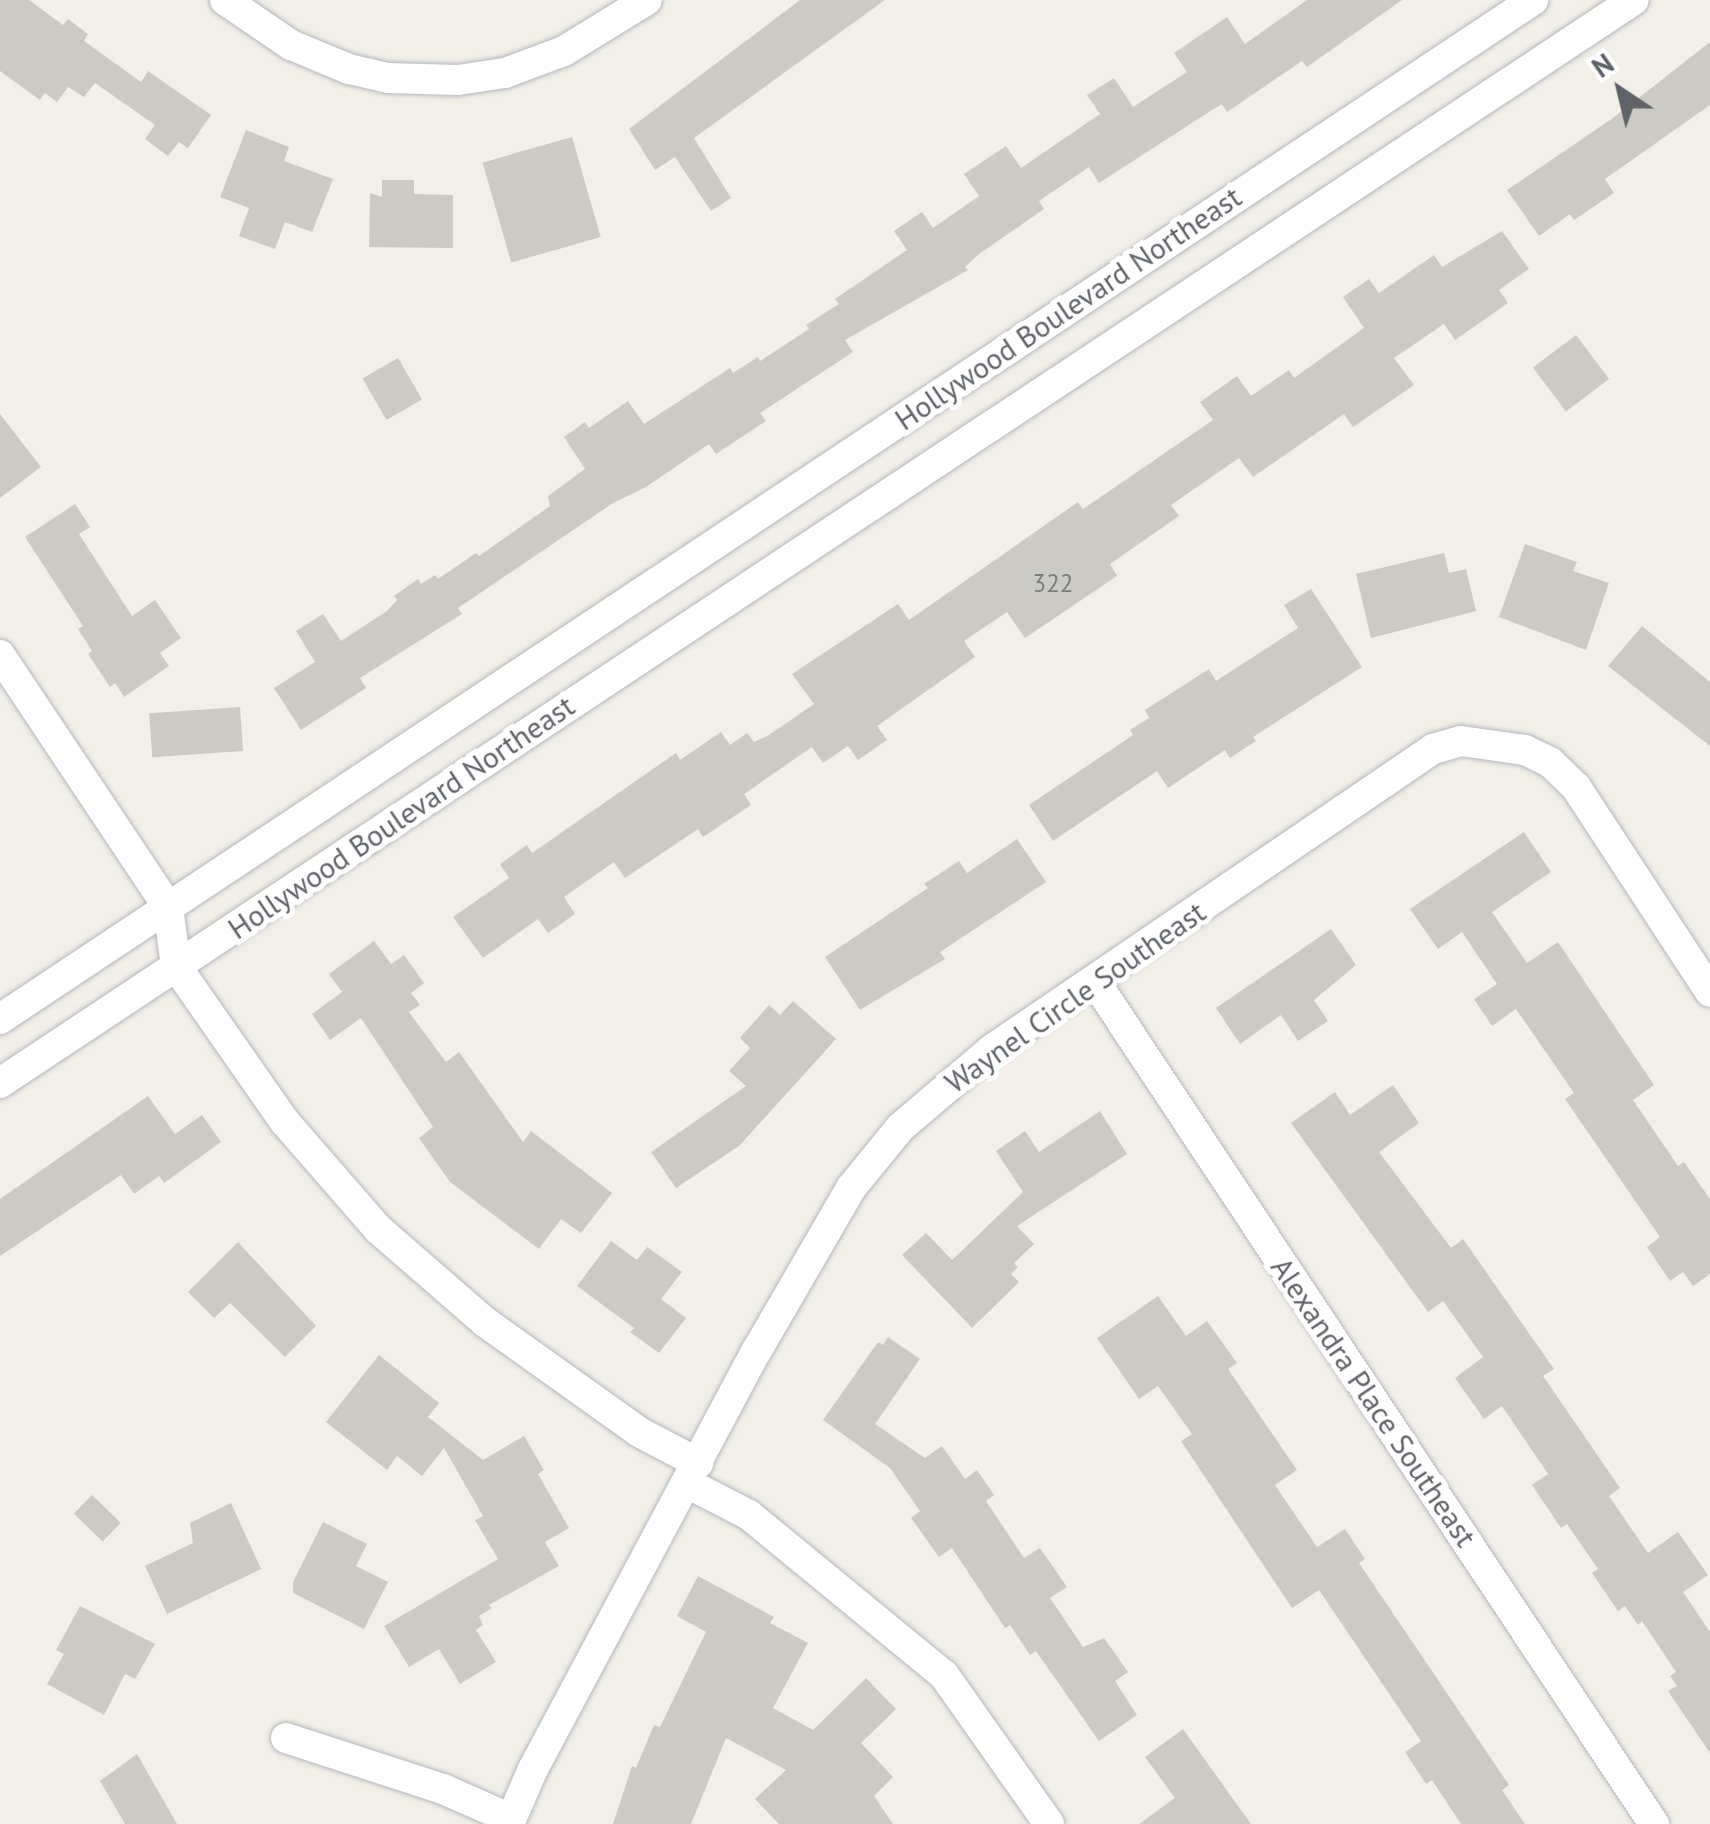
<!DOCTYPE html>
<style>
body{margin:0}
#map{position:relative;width:1710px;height:1824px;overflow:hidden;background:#f1efe8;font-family:"PT Sans",sans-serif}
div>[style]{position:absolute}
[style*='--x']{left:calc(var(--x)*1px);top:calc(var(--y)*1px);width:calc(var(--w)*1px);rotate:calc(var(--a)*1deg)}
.building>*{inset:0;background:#cccac5;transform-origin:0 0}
.roads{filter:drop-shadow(0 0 2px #b5b8bc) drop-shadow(0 0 2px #b5b8bc)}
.minor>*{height:30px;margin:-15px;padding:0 15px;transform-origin:15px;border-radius:15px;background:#fff}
span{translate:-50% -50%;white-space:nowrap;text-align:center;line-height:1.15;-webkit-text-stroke:10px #fff;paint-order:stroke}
.number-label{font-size:25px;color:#7a7d7f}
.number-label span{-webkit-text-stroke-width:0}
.street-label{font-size:30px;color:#5f6368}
.north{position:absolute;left:1570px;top:40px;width:100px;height:100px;-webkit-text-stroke:8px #fff;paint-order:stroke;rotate:325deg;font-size:28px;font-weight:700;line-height:40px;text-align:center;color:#5f6368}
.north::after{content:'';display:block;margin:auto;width:35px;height:45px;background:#5f6368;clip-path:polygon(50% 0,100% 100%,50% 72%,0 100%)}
</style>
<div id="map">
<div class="building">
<i style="clip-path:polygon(0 0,29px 0,63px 25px,68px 19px,88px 34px,84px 41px,141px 82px,148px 71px,211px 115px,188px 148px,179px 142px,168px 156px,145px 139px,155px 125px,95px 83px,84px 97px,68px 87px,57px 102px,45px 93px,40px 100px,0 71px)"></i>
<i style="clip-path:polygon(800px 0,885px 0,694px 138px,731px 198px,711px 211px,675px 157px,655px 170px,629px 129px)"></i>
<i style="clip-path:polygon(1307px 0,1402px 0,1307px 67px,1302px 61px,1227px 112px,1222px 104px,1212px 110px,1099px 183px,1089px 167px,1039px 201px,1044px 209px,979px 254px,965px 267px,968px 270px,845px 340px,853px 352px,760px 413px,766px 421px,716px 454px,709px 444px,646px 487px,613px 503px,458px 608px,462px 614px,360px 678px,366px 688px,301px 730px,274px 688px,315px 662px,296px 631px,323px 614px,341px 641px,387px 611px,397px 600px,394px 596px,418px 579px,421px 584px,435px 575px,438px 579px,476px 553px,479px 556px,550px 506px,548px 496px,585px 469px,564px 437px,585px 422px,589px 428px,628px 401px,644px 424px,730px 368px,733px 373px,758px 357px,760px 361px,809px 329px,806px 325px,839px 304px,835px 299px,907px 250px,894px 231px,922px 212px,933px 228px,979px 196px,964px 174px,1006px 146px,1021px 168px,1100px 114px,1087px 95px,1114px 78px,1133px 107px,1187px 72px,1174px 53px,1227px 17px,1245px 44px)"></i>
<i style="clip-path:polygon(1710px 42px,1710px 105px,1605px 179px,1614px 193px,1574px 220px,1570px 214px,1539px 236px,1507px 190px,1613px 118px)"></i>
<i style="clip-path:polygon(246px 130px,289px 147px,284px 161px,333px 179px,312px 232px,285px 222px,275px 249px,239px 236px,249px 208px,220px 197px)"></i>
<i style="left:572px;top:137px;width:104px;height:93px;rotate:74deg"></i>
<i style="clip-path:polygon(382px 180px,414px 180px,414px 194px,453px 195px,453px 248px,369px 247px,370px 193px,382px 197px)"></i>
<i style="clip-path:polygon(1502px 231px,1529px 269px,1499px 290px,1508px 303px,1455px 340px,1444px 324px,1394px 358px,1414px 385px,1353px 427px,1344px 414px,1253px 477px,1239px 458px,1171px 505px,1179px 516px,1110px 564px,1117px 576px,1025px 638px,1007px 612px,964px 641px,975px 657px,877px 726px,887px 740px,858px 760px,848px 746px,823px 763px,812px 747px,744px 794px,751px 805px,703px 837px,698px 829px,625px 878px,614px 862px,564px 897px,575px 914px,548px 933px,538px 919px,483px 958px,453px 917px,509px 878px,500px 864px,527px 845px,532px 853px,676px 753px,680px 760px,721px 732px,730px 745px,747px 733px,754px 742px,769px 735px,814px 704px,792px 674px,898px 604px,909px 620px,1078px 502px,1083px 509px,1213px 420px,1200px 402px,1237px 376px,1251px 396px,1289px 370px,1294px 378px,1364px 328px,1343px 297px,1369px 279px,1379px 293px,1434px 255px,1442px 267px)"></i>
<i style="left:1576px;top:335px;width:55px;height:54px;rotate:53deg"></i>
<i style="left:398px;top:358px;width:48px;height:41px;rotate:60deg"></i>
<i style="clip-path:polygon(0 414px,41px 467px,0 498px)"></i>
<i style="clip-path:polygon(75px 504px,90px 527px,79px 534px,132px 616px,155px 600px,181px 638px,160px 653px,169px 666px,124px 697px,115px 683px,110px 687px,88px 654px,92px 651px,78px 629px,83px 626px,25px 537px)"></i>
<i style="clip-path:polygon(1525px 544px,1577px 562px,1573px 571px,1609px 583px,1586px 650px,1499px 617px)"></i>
<i style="clip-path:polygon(1444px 553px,1449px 573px,1466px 569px,1476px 611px,1371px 638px,1356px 574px)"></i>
<i style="clip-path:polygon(1311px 589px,1362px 667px,1253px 737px,1256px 741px,1230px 758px,1225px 750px,1168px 788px,1157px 771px,1053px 841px,1029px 805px,1133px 735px,1130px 730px,1149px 718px,1145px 710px,1209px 669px,1216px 681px,1298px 628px,1284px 605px)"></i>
<i style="clip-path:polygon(1642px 626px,1710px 682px,1710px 746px,1608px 666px)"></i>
<i style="left:240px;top:707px;width:44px;height:91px;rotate:86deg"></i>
<i style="clip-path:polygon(1524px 832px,1551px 872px,1492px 912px,1527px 963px,1558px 942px,1654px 1085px,1633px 1100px,1678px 1166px,1684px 1162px,1710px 1199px,1710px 1274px,1693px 1286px,1683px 1272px,1670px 1281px,1647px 1247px,1660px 1237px,1565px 1099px,1574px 1093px,1516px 1009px,1492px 1026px,1474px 999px,1497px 984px,1462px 932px,1438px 949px,1410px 909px)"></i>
<i style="clip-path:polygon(1017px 839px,1046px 882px,940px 952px,945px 959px,860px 1010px,825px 957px,928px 888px,924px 884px,959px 861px,967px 873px)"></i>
<i style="clip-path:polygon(1331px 929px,1356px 965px,1314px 1000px,1328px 1021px,1298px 1041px,1281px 1015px,1240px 1044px,1216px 1008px)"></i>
<i style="clip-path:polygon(374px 941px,391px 964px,404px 955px,424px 983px,411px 993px,420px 1005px,409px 1012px,446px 1062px,459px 1052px,523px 1142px,531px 1131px,612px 1193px,581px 1233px,561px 1219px,539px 1249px,450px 1182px,419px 1138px,433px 1127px,361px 1018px,330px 1040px,312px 1014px,342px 992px,329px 974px)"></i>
<i style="clip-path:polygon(793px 1001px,836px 1039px,739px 1146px,676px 1188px,651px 1152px,746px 1086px,729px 1071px,750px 1048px,740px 1038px,769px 1005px,780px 1015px)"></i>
<i style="clip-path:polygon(1393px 1085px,1419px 1123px,1379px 1152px,1451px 1248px,1463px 1239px,1554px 1369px,1543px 1376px,1620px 1488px,1609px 1496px,1648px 1553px,1678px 1532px,1708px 1575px,1683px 1592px,1710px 1632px,1710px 1753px,1668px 1691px,1677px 1686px,1670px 1676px,1676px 1672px,1642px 1621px,1638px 1625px,1625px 1606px,1618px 1611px,1592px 1573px,1598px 1569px,1567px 1524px,1561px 1528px,1532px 1485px,1548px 1474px,1502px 1406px,1484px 1419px,1455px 1378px,1483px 1357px,1443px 1301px,1428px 1312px,1291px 1123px,1335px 1092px,1350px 1115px)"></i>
<i style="clip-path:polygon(148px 1096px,175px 1134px,202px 1115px,221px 1142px,164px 1183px,159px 1176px,134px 1194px,121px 1175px,0 1256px,0 1199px)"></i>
<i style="clip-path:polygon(1100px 1111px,1127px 1154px,1017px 1226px,1034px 1244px,1014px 1263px,1018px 1267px,1011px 1274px,1019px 1282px,972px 1328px,902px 1255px,926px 1233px,952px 1260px,1023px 1192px,996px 1151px,1025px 1131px,1039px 1152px)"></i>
<i style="clip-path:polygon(611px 1241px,637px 1260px,647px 1247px,682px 1272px,661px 1299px,686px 1318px,659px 1353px,630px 1332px,634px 1328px,577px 1286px)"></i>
<i style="clip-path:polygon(238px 1242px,316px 1326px,285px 1357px,230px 1303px,214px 1318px,188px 1292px)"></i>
<i style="clip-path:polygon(1158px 1296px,1186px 1336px,1207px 1321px,1237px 1363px,1228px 1369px,1297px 1470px,1275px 1485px,1317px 1547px,1345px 1529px,1365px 1559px,1359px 1563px,1509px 1785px,1502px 1790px,1525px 1824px,1461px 1824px,1432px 1780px,1426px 1784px,1405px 1752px,1421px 1741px,1319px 1590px,1292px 1608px,1181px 1441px,1192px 1434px,1158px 1386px,1139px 1399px,1097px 1338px)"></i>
<i style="clip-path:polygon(888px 1337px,920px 1359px,875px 1424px,925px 1458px,942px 1446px,965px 1479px,977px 1470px,994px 1495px,986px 1501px,1024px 1558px,1040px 1548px,1067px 1587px,1050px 1598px,1083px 1647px,1104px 1638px,1128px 1672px,1115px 1681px,1137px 1715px,1099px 1741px,1036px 1651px,1030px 1655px,1010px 1625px,1005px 1628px,952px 1548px,939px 1557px,911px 1518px,920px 1511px,890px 1468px,823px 1420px,878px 1342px,883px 1345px)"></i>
<i style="clip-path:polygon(379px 1355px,439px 1403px,428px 1417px,483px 1460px,524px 1436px,544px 1470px,538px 1474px,569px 1528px,545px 1542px,559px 1566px,489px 1605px,492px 1608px,479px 1616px,483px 1625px,476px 1630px,496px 1662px,460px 1684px,439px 1649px,409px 1667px,384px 1626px,498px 1559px,475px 1520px,483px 1516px,444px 1448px,422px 1476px,397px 1456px,387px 1470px,326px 1422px)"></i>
<i style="left:92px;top:1495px;width:40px;height:26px;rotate:44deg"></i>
<i style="clip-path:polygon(231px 1503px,261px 1569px,167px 1614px,145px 1566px,193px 1543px,190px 1523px)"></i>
<i style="clip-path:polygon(323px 1522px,367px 1544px,356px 1566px,388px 1582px,364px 1629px,293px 1593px,293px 1582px)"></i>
<i style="clip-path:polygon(698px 1576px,774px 1617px,770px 1623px,808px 1643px,773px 1708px,813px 1730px,866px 1678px,896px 1709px,861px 1743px,893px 1777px,874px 1796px,893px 1824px,779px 1824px,755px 1799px,786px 1770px,726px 1738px,691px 1824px,613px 1824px,632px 1766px,636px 1768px,654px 1725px,660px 1727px,706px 1632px,677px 1616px)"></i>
<i style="clip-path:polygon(80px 1606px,155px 1644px,135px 1679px,125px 1674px,104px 1715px,47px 1684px,64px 1654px,56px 1650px)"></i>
<i style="clip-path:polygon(1183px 1729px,1213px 1771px,1251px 1824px,1139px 1824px,1175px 1798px,1145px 1757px)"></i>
<i style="clip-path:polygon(137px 1754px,177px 1824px,125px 1824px,100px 1781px)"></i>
</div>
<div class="roads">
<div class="minor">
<i style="--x:225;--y:0;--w:80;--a:34.3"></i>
<i style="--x:291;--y:45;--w:63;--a:22.5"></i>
<i style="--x:349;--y:69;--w:40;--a:13"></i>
<i style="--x:388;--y:78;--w:70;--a:1.6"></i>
<i style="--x:458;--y:80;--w:48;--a:-8.5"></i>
<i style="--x:505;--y:73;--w:63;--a:-20.4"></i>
<i style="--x:564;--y:51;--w:97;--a:-31.6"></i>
<i style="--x:0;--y:655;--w:303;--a:56.3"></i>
<i style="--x:168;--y:907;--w:60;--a:82.3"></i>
<i style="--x:176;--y:966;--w:190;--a:55.1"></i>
<i style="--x:285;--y:1122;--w:142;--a:49"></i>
<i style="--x:378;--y:1229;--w:142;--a:41"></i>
<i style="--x:485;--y:1322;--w:189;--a:35.5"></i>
<i style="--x:639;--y:1432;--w:67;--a:27.7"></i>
<i style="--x:1094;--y:980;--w:1013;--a:56.44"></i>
<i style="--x:0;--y:1019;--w:1841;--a:-33.61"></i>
<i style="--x:0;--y:1083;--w:1960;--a:-33.54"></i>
<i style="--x:687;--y:1483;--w:70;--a:27.3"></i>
<i style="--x:749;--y:1515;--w:252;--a:39.4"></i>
<i style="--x:944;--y:1675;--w:182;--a:54.8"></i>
<i style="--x:286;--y:1738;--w:165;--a:18"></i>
<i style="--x:443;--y:1789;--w:74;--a:23.8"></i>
<i style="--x:509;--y:1824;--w:60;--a:-66.4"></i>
<i style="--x:533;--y:1769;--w:473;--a:-61.9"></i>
<i style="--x:756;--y:1352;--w:190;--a:-59.9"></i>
<i style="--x:851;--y:1188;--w:79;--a:-50.7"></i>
<i style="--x:901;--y:1127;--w:118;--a:-40.5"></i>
<i style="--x:991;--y:1050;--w:535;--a:-34.25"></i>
<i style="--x:1433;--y:749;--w:29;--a:-16"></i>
<i style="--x:1461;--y:741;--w:65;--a:8"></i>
<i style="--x:1525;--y:750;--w:28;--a:26"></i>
<i style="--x:1550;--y:762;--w:36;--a:44"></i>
<i style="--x:1576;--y:787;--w:245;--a:56.8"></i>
</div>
</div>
<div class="number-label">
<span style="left:1053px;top:583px">322</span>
</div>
<div class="street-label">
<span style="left:1068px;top:308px;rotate:-34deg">Hollywood Boulevard Northeast</span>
<span style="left:401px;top:817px;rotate:-34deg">Hollywood Boulevard Northeast</span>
<span style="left:1075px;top:997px;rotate:-35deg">Waynel Circle Southeast</span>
<span style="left:1374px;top:1402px;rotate:56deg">Alexandra Place Southeast</span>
</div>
<div class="north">N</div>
</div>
